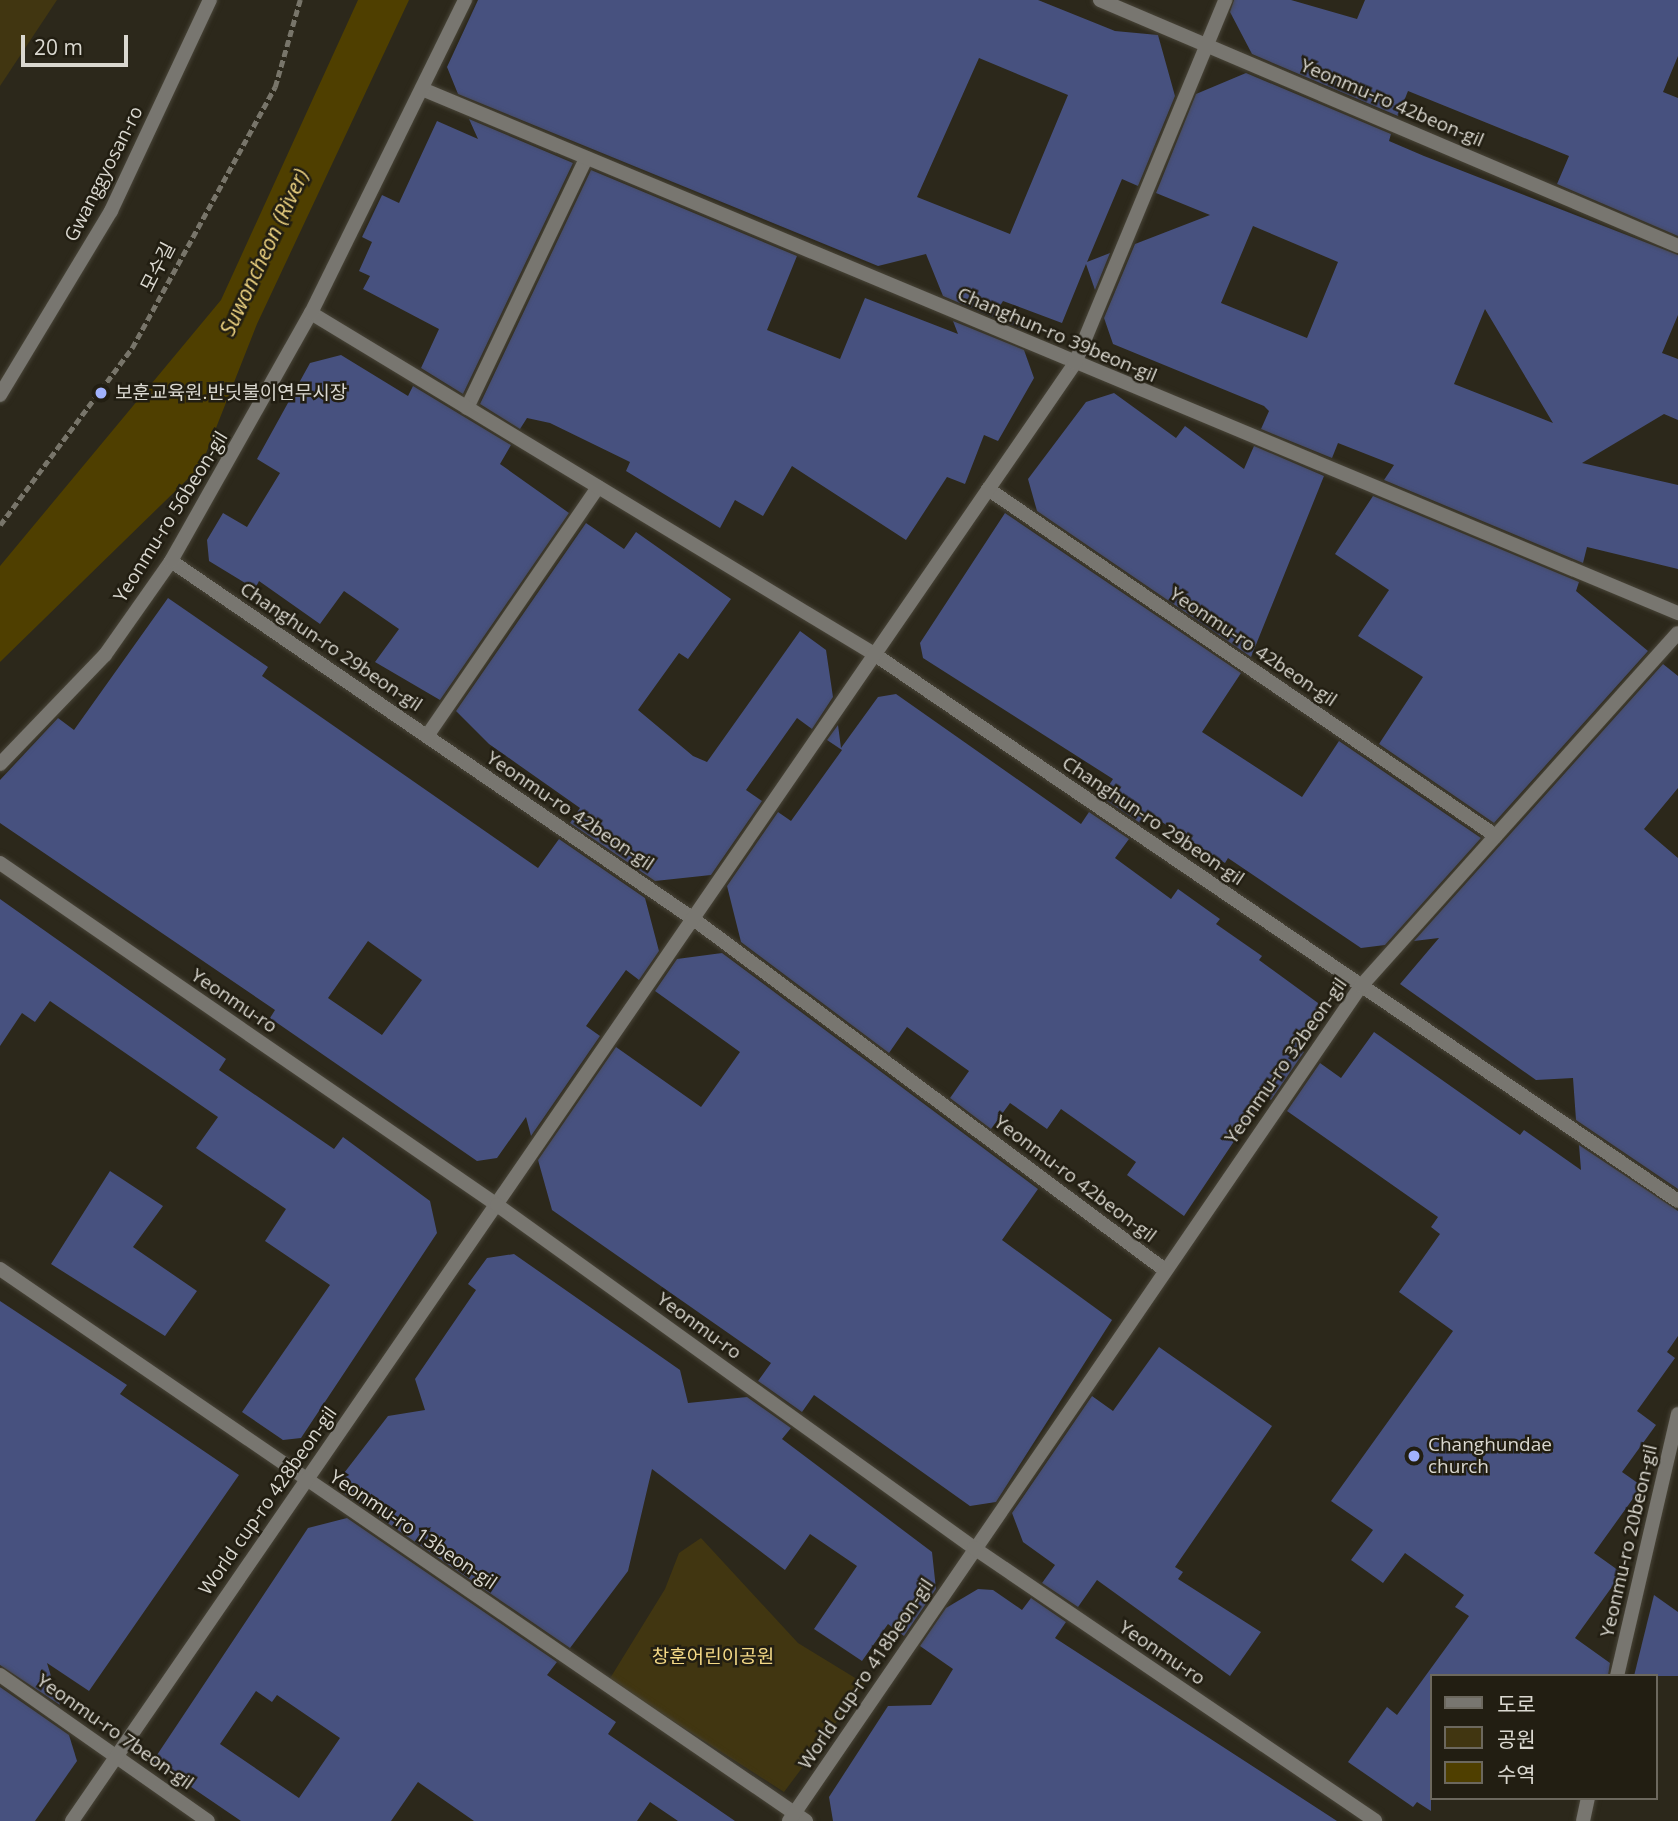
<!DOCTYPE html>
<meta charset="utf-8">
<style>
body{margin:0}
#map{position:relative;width:1678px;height:1821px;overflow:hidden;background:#2c281b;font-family:"Open Sans","Noto Sans KR",sans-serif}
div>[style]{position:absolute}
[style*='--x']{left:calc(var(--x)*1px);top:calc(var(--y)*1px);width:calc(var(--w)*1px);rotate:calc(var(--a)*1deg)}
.green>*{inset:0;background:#413611}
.water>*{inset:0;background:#4f3f00}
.building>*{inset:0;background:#47517f}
.path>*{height:4.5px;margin-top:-2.25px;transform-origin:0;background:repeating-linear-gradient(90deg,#78756a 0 7px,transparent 0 10.5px)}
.roads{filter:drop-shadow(0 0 2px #484438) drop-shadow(0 0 2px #484438)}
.service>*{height:14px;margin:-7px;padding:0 7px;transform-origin:7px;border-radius:7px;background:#787670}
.minor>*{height:14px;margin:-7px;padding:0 7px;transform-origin:7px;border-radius:7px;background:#787670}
.tertiary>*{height:14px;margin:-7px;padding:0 7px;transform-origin:7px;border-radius:7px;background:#787670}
.dots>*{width:19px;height:19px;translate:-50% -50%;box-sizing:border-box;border:4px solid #221e12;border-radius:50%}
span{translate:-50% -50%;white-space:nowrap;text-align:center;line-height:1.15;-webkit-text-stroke:5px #221e12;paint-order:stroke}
.street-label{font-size:19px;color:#dad8d0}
.poi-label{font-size:19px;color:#dad8d0}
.left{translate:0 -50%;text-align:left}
.park-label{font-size:19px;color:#f4d986}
.water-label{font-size:21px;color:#efd482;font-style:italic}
.legend{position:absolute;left:1430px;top:1674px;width:228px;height:126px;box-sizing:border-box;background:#221e12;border:2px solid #6c685e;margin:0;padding:9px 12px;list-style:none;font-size:21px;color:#dad8d0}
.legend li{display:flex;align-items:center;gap:14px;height:35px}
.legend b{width:35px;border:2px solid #6c685e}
.scale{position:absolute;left:21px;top:35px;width:107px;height:32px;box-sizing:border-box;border:4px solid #dad8d0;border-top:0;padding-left:9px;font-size:21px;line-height:24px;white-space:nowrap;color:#dad8d0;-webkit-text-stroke:5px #221e12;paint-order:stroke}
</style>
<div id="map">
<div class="green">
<i style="clip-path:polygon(0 0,57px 0,0 86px)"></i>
<i style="clip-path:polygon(701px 1538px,798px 1643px,865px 1684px,784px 1792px,609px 1680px,665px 1589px,679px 1553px)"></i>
</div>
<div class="water">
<i style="clip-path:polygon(358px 0,409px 0,257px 324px,201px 466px,0 662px,0 566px,221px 300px)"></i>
</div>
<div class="building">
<i style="clip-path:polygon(evenodd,478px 0,1038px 0,1115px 31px,1158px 35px,1175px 96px,1138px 186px,1122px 179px,1087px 262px,1110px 253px,1095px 290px,1086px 264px,1062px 323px,1003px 301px,998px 309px,1029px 332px,943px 296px,926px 254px,878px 266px,458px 94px,447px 67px,478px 0,979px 58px,1068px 95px,1010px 234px,917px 197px,979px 58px)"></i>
<i style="clip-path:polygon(1234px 0,1291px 0,1357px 19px,1365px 0,1678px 0,1678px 56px,1663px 92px,1678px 98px,1678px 236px,1557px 184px,1569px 156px,1408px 91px,1398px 116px,1252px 54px,1230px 12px)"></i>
<i style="clip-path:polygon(evenodd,1246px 73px,1391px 134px,1389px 141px,1424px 156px,1678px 255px,1678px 315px,1662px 353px,1678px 359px,1678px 420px,1664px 414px,1582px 463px,1678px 485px,1678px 569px,1587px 547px,1583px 563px,1384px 480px,1394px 465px,1338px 443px,1332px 458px,1261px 429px,1269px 411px,1264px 406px,1113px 344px,1104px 318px,1135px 244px,1210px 215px,1156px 193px,1196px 94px,1246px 73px,1253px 226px,1338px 262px,1307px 338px,1221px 303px,1253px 226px,1246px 73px,1485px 309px,1553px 423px,1454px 384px,1485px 309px)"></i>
<i style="clip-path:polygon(469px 119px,573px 163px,463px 394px,421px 368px,439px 329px,363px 289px,370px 276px,359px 271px,372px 242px,362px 237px,382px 195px,399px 203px,437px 121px,478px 139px)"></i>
<i style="clip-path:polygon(591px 170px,797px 256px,767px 330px,840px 359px,865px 298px,958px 334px,953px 321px,1024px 350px,1034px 378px,998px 441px,984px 435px,965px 484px,947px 477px,906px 540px,792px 466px,763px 516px,735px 500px,720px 528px,626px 471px,630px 462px,550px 423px,527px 418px,520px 429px,480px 404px)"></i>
<i style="clip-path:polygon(341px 355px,408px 396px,413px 386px,511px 445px,500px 464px,569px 513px,440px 700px,375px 662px,399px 629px,344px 591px,320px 624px,259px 581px,255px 589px,209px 561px,207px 540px,223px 513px,247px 527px,280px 473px,257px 459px,310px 363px)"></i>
<i style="clip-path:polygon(1114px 393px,1176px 438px,1185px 426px,1244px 469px,1254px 446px,1324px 476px,1251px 657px,1037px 511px,1028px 479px,1086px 402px)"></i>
<i style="clip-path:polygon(1373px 496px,1579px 582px,1576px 591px,1648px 651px,1494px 823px,1379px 744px,1423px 677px,1358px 636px,1389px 590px,1335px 554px)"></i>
<i style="clip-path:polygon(1005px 513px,1241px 673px,1202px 732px,1302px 797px,1339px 741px,1481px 838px,1385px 945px,1361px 948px,1228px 858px,1225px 863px,1148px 813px,1140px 823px,1101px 797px,1113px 779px,923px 658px,920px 643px)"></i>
<i style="clip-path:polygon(586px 523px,624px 549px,636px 532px,731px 599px,688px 659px,679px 653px,638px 710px,693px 756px,707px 762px,800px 631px,826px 650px,833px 697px,812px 729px,797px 718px,746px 790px,762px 801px,711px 875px,655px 881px,570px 823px,580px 808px,489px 744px,456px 711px)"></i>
<i style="clip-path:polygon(evenodd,168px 598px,268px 667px,262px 676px,538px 868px,559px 839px,645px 898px,659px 951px,639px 980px,626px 970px,586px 1026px,600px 1036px,531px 1136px,526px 1117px,497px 1158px,477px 1161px,270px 1018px,275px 1010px,0 823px,0 780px,58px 718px,74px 730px,168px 598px,368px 941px,422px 980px,382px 1035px,328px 998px,368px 941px)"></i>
<i style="clip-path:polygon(1663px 664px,1678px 676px,1678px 788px,1644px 829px,1678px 858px,1678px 1189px,1576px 1120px,1573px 1078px,1536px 1080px,1400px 984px,1439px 938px,1414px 941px)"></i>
<i style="clip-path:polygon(896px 694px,1081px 824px,1089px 812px,1129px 839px,1115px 858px,1171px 899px,1178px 889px,1220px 919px,1216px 924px,1262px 956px,1259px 960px,1318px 1003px,1320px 1015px,1297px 1047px,1304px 1052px,1271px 1100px,1265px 1095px,1184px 1216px,1127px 1175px,1136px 1162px,1061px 1109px,1047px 1129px,1010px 1103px,991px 1129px,950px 1098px,969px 1071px,907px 1027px,889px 1053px,741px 942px,727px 886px,778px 812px,791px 821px,842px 750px,827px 740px,838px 725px,841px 748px,878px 697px)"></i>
<i style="clip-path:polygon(0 899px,226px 1059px,219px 1070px,334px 1149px,343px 1137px,430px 1201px,437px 1233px,301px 1438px,283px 1440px,242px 1412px,330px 1285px,265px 1241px,286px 1209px,196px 1148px,218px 1117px,50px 1001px,35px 1022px,22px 1013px,0 1046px)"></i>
<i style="clip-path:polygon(722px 953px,1038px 1189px,1002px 1240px,1112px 1320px,996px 1502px,970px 1506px,814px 1395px,802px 1412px,758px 1381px,771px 1363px,552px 1210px,538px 1160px,616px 1047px,701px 1107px,740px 1052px,655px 991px,677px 959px)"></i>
<i style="clip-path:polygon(1374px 1032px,1520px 1135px,1524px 1130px,1581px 1170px,1579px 1145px,1678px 1211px,1678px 1336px,1667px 1352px,1675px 1358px,1637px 1411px,1656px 1425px,1622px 1472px,1642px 1486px,1594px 1553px,1622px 1573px,1575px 1638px,1610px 1663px,1608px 1676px,1431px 1676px,1431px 1811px,1417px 1802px,1413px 1807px,1348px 1762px,1387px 1707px,1397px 1715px,1469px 1616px,1455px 1607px,1464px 1595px,1405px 1553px,1383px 1583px,1351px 1560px,1373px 1530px,1331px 1501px,1453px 1331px,1399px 1292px,1440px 1234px,1431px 1227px,1438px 1217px,1287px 1111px,1320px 1063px,1341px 1078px)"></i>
<i style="clip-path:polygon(110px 1171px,163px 1206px,133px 1247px,197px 1291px,165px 1336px,51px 1264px)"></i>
<i style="clip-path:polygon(514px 1254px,680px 1370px,688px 1403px,747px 1397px,791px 1428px,782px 1439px,932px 1552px,936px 1589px,904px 1636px,888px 1624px,862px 1661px,814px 1629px,857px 1566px,810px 1534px,785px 1570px,652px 1469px,628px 1571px,570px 1648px,345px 1494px,341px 1477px,388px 1416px,425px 1410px,415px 1379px,476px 1290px,468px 1284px,487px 1258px)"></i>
<i style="clip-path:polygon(0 1301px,127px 1385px,120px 1394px,239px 1475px,89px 1691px,47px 1663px,60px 1705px,0 1665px)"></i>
<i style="clip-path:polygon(1159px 1347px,1272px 1426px,1175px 1567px,1183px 1572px,1178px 1579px,1261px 1632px,1230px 1676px,1097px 1580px,1078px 1607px,1042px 1583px,1055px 1565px,1023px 1542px,1012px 1513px,1092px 1396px,1113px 1411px)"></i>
<i style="clip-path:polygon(evenodd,347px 1518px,557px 1662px,547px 1675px,616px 1722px,608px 1734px,735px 1821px,678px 1821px,650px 1802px,637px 1821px,474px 1821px,418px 1782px,391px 1821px,241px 1821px,153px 1761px,308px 1528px,347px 1518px,256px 1691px,272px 1702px,277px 1695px,340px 1738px,299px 1798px,220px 1744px,256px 1691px)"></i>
<i style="clip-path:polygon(978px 1589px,993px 1590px,1022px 1610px,1031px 1598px,1066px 1622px,1055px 1638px,1337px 1821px,833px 1821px,829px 1797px,888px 1706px,931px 1705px,953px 1669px,920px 1646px,946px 1608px)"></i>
<i style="clip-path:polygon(1654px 1595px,1678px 1612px,1678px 1676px,1634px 1676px)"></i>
<i style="clip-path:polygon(0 1687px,69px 1735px,77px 1761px,35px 1821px,0 1821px)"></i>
</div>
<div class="path">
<i style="--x:0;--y:525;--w:221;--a:-53.3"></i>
<i style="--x:132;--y:348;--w:298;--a:-61.3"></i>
<i style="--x:275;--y:87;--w:91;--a:-74"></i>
</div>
<div class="roads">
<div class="service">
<i style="--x:467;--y:408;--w:277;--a:-64.5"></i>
<i style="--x:988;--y:489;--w:615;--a:34.34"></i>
<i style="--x:427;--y:736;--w:302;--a:-55.5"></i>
</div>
<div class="minor">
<i style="--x:1100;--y:0;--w:628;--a:23.05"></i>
<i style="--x:422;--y:89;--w:1361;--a:22.65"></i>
<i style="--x:311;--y:313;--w:658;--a:31.2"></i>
<i style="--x:874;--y:654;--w:972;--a:34.23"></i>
<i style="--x:171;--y:561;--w:632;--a:34.42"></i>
<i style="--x:692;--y:918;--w:590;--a:36.66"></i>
<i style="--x:0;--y:764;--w:151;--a:-46.1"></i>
<i style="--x:105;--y:655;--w:115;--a:-54.9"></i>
<i style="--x:171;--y:561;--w:285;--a:-60.6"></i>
<i style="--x:311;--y:313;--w:349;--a:-63.8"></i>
<i style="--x:0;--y:1269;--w:977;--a:34.41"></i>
<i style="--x:0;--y:1675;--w:254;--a:35.1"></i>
<i style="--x:1617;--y:1676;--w:269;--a:-76.9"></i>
<i style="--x:72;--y:1821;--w:1770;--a:-55.47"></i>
<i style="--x:1075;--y:363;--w:393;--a:-67.5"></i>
<i style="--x:789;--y:1821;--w:1012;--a:-55.59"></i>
<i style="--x:1361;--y:986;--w:474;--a:-48.1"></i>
<i style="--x:1583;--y:1821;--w:24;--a:-78"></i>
</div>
<div class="tertiary">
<i style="--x:0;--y:395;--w:215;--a:-58.9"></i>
<i style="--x:111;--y:211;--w:233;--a:-64.9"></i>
<i style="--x:0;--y:863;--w:603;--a:34.53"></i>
<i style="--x:497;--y:1205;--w:588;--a:35.72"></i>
<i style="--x:974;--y:1548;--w:485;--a:34.2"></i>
</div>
</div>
<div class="dots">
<i style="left:101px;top:393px;background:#a1b2fd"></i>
<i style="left:1414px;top:1456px;background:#a1b2fd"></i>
</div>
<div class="street-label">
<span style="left:1392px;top:103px;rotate:23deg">Yeonmu-ro 42beon-gil</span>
<span style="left:104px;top:174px;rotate:-63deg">Gwanggyosan-ro</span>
<span style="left:158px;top:267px;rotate:-63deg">모수길</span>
<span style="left:1057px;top:335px;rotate:23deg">Changhun-ro 39beon-gil</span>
<span style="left:171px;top:517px;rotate:-58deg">Yeonmu-ro 56beon-gil</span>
<span style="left:331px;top:647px;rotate:34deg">Changhun-ro 29beon-gil</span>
<span style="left:1253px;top:647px;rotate:34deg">Yeonmu-ro 42beon-gil</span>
<span style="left:570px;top:811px;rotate:34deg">Yeonmu-ro 42beon-gil</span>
<span style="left:1153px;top:821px;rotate:34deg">Changhun-ro 29beon-gil</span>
<span style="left:234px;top:1001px;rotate:34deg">Yeonmu-ro</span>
<span style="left:1286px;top:1061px;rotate:-55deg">Yeonmu-ro 32beon-gil</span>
<span style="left:1075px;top:1179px;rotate:37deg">Yeonmu-ro 42beon-gil</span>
<span style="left:699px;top:1326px;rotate:36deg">Yeonmu-ro</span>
<span style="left:268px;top:1501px;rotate:-55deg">World cup-ro 428beon-gil</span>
<span style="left:413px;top:1530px;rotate:34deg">Yeonmu-ro 13beon-gil</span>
<span style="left:1629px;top:1541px;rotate:-77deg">Yeonmu-ro 20beon-gil</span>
<span style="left:1162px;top:1653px;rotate:34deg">Yeonmu-ro</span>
<span style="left:866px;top:1674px;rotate:-56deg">World cup-ro 418beon-gil</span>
<span style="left:115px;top:1732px;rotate:35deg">Yeonmu-ro 7beon-gil</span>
</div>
<div class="poi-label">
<span class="left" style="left:115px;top:393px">보훈교육원.반딧불이연무시장</span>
<span class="left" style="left:1428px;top:1456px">Changhundae<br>church</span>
</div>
<div class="park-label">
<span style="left:713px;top:1657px">창훈어린이공원</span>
</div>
<div class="water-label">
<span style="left:264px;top:252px;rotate:-65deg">Suwoncheon (River)</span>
</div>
<ul class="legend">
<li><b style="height:9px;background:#787670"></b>도로</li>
<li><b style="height:19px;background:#413611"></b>공원</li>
<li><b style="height:19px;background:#4f3f00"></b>수역</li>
</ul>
<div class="scale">20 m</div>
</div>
